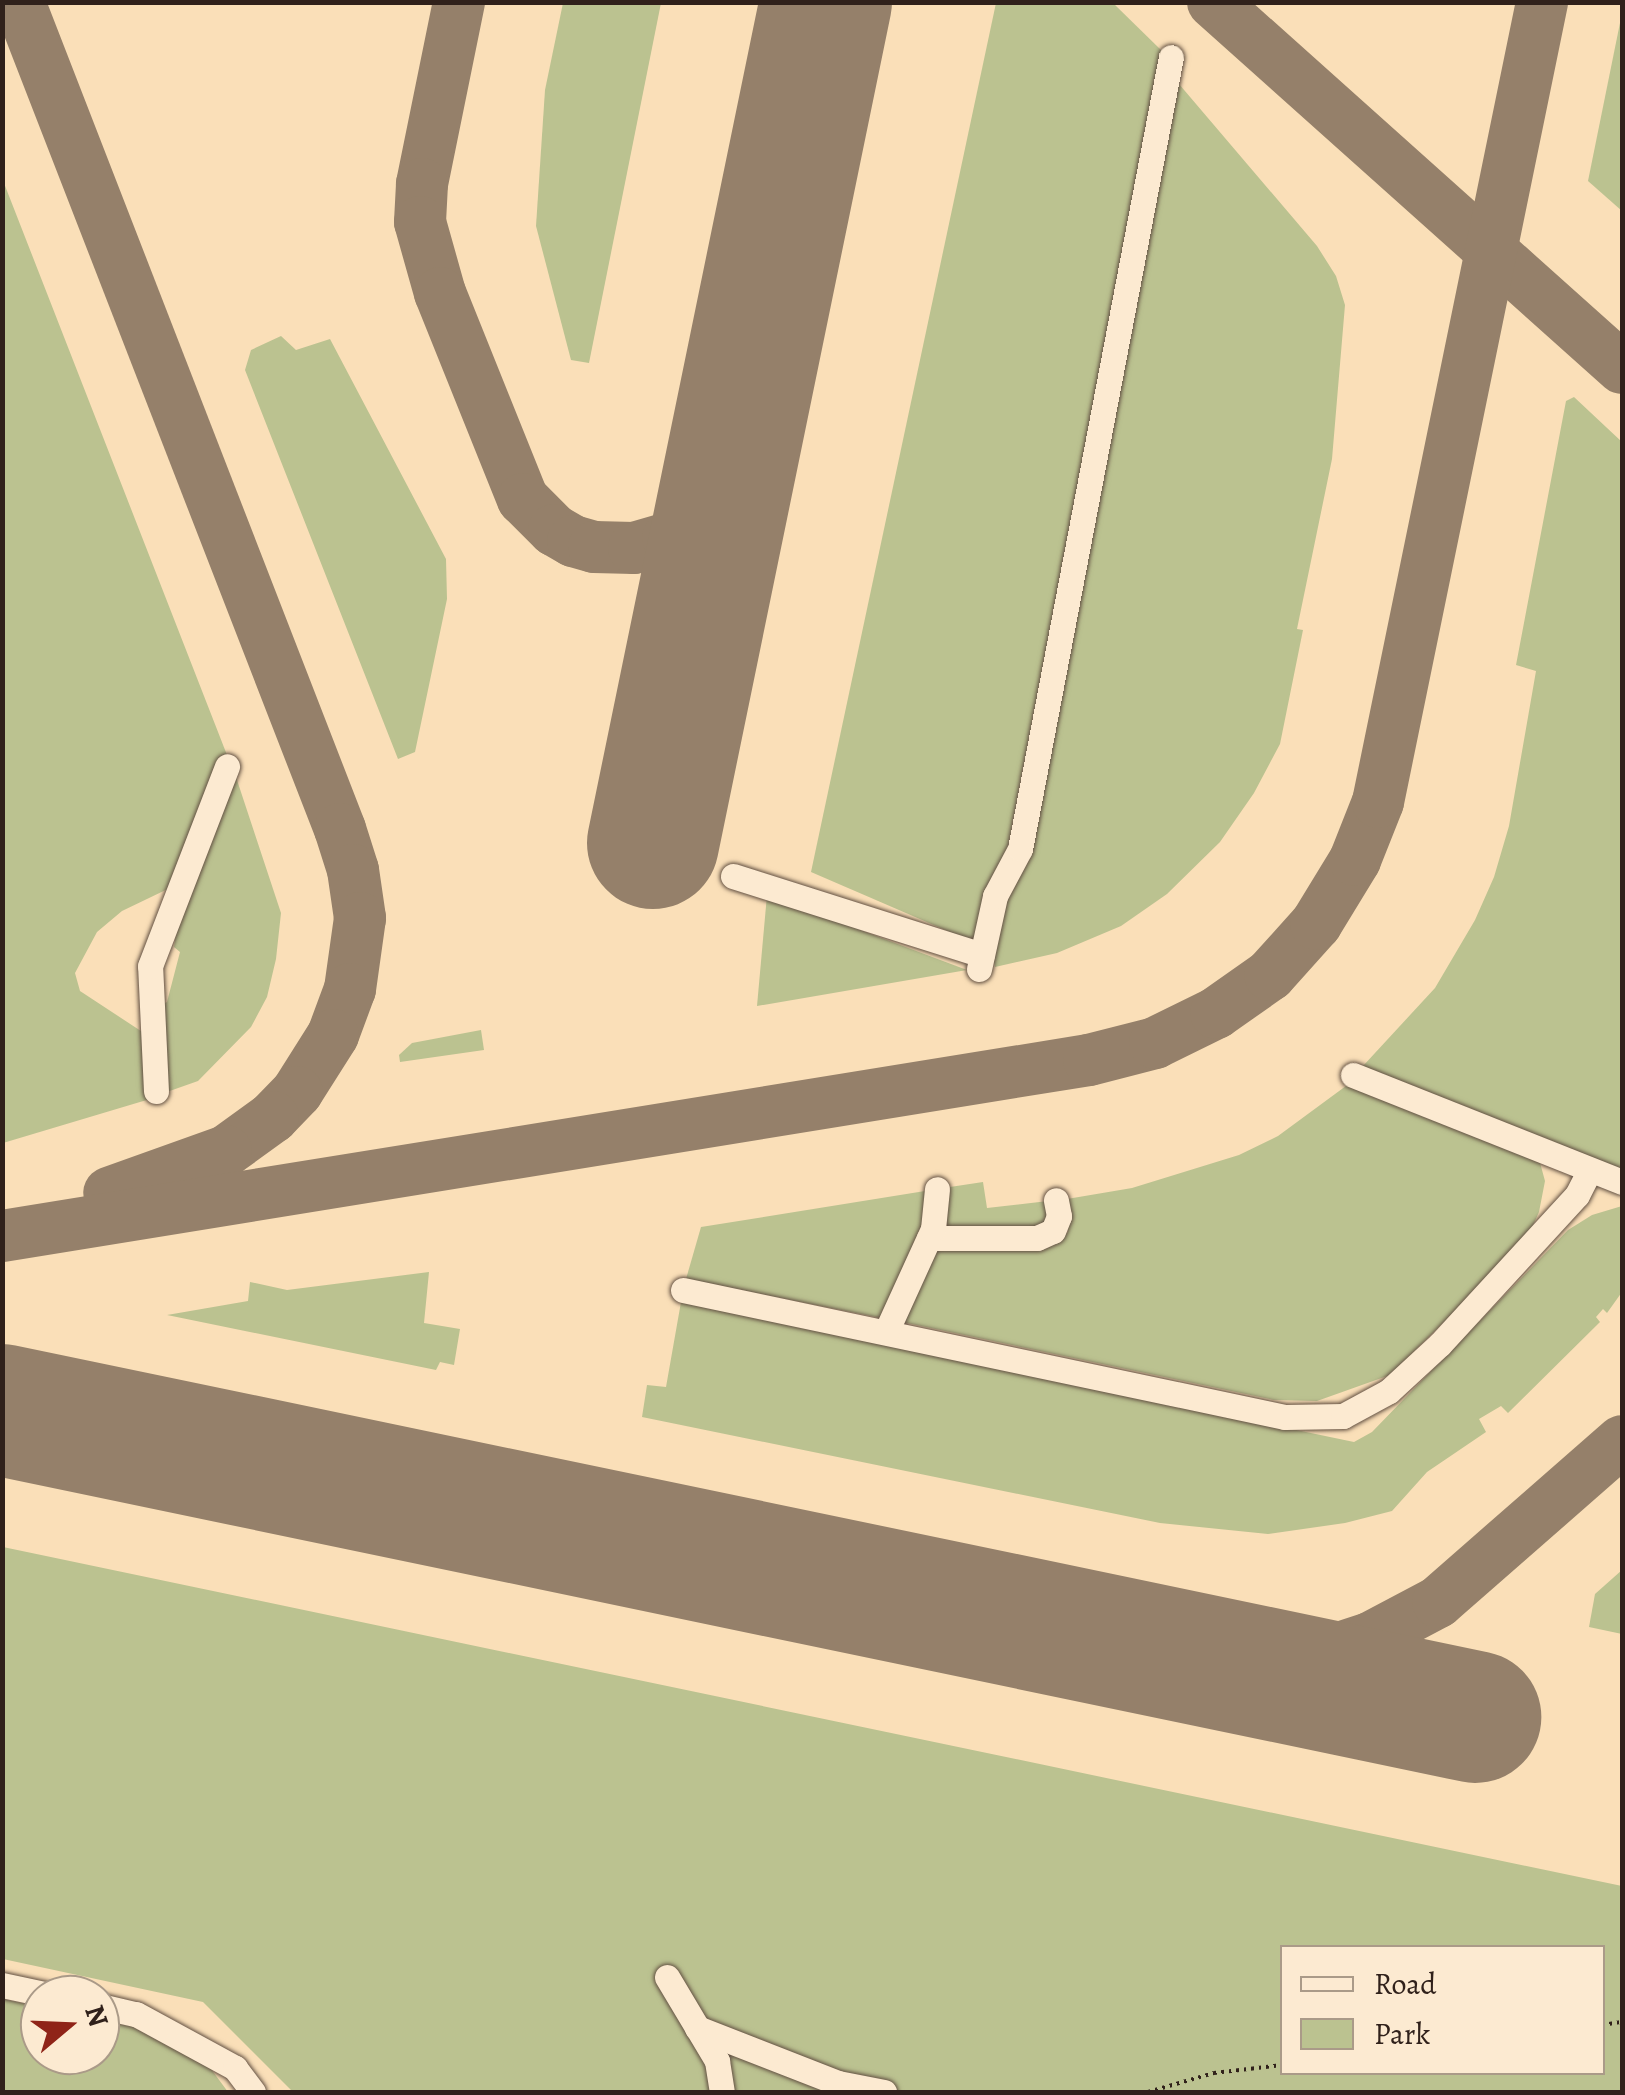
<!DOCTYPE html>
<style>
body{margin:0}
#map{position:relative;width:1625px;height:2095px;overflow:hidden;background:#fadfb8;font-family:Alegreya,serif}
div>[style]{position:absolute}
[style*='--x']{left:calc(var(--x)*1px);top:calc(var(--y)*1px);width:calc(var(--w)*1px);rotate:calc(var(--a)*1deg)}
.green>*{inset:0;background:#bbc290}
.taxiway>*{height:52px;margin:-26px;padding:0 26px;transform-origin:26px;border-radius:26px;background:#95806a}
.runway>*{height:132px;margin:-66px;padding:0 66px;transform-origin:66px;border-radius:66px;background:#95806a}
.path>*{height:4px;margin-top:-2px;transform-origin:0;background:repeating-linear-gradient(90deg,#30211b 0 2.5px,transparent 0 7.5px)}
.roads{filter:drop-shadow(0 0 2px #625042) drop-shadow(0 0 2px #625042)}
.minor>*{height:25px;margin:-12.5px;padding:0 12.5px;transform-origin:12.5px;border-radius:12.5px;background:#fcead1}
span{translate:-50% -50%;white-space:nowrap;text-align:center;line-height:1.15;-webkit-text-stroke:9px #fcead1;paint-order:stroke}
.frame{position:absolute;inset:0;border:5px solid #30211b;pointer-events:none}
.legend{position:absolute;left:1280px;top:1945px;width:325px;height:130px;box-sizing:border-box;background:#fcead1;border:2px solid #aa9a88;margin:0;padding:12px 18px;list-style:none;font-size:30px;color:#30211b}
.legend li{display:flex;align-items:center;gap:20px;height:50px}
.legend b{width:50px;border:2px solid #aa9a88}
.north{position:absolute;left:20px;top:1975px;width:100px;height:100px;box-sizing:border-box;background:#fcead1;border:2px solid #aa9a88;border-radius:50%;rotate:71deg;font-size:28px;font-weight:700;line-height:40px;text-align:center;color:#30211b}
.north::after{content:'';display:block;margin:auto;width:35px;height:45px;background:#8f2418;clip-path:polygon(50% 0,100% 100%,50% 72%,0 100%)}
</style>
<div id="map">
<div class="green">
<i style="clip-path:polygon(563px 3px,661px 3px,589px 363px,571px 360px,536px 226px,545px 90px)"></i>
<i style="clip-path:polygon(996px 3px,1113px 3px,1161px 50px,1008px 847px,973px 942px,811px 872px)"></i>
<i style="clip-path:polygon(1622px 13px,1622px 211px,1588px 181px)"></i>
<i style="clip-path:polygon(1179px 84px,1317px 246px,1336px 276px,1345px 305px,1332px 459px,1297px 629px,1303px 630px,1280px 744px,1254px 793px,1220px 842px,1167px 894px,1121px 926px,1057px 953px,995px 967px,992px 953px,998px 917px,1031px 841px)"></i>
<i style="clip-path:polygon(2px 178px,227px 755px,174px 886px,122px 911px,97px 932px,75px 973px,80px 991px,147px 1035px,150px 1099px,3px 1143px)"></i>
<i style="clip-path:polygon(281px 336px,296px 350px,330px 339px,446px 559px,447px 599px,415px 752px,398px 759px,245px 370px,251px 350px)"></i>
<i style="clip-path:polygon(1574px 397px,1622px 442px,1622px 1175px,1363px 1066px,1435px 988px,1475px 920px,1494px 877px,1509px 826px,1536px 671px,1516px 665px,1566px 401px)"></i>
<i style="clip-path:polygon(235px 774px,281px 913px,276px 959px,267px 997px,251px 1027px,198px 1081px,164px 1093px,158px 1007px,167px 1002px,180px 952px,174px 947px,178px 917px)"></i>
<i style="clip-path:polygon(767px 895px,967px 970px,757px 1006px)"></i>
<i style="clip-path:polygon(481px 1030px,484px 1050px,400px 1062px,399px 1055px,412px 1043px)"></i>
<i style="clip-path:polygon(1350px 1083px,1539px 1159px,1545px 1181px,1539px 1212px,1526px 1241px,1390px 1375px,1317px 1401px,1274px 1400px,902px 1322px,936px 1247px,1051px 1245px,1068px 1232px,1067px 1199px,1132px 1188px,1239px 1155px,1278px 1136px)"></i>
<i style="clip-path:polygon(983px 1182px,987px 1208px,1048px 1201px,1048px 1226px,942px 1229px,950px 1187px)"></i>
<i style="clip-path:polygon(925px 1191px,927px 1213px,881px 1318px,686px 1279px,701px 1227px)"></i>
<i style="clip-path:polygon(1622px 1206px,1622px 1292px,1607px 1313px,1603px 1309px,1596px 1317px,1600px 1322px,1508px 1413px,1501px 1406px,1479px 1419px,1486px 1432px,1427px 1472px,1392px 1511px,1345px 1523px,1268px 1534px,1160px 1523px,642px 1417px,647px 1385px,666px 1387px,681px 1302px,1354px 1442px,1372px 1432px,1568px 1230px,1592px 1215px)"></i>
<i style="clip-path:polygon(429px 1272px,424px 1323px,460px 1329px,454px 1365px,440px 1362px,436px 1370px,167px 1315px,248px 1301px,250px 1282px,287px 1290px)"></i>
<i style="clip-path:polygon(evenodd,3px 1547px,1622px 1886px,1622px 2092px,293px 2092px,203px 2002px,3px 1959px,3px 1547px,1282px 1948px,1602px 1948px,1602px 2072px,1282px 2072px,1282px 1948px)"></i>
<i style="clip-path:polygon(1622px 1570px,1622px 1634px,1589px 1627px,1595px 1594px)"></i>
<i style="clip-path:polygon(3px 1999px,40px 2007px,40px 2055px,100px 2055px,100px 2020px,133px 2027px,211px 2069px,228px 2092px,3px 2092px)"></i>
</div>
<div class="taxiway">
<i style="--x:19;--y:2;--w:887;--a:68.79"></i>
<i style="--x:340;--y:829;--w:43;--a:72.4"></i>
<i style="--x:353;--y:870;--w:49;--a:81.7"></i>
<i style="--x:360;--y:918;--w:72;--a:98"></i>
<i style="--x:350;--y:989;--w:49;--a:110.3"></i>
<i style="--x:333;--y:1035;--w:67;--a:122.3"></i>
<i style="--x:297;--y:1092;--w:35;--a:134"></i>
<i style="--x:273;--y:1117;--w:58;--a:144.1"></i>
<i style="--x:226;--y:1151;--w:124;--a:160.3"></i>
<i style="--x:459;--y:2;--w:186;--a:101.5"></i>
<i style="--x:422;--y:184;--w:38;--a:93"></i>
<i style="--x:420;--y:222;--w:74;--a:74.3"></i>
<i style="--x:440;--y:293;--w:222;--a:68.1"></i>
<i style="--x:523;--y:499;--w:44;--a:45"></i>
<i style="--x:554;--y:530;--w:22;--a:30"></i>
<i style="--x:573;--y:541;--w:22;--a:16"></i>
<i style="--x:594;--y:547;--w:40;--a:1.4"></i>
<i style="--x:634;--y:548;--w:35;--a:-16"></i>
<i style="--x:668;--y:538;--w:19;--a:-35"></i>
<i style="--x:684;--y:527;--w:37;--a:-46"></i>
<i style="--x:710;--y:500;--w:35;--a:-59"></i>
<i style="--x:1213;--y:2;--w:549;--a:41.82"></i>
<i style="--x:2;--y:1236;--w:1101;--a:-9.2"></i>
<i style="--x:1089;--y:1060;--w:68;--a:-14.4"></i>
<i style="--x:1155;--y:1043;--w:68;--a:-26.2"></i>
<i style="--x:1216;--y:1013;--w:66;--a:-35.1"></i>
<i style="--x:1270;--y:975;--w:69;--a:-48"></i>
<i style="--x:1316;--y:924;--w:75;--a:-58.6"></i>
<i style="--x:1355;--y:860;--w:62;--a:-68.4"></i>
<i style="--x:1378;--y:802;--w:817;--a:-78.41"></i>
<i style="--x:1159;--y:1651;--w:118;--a:4.4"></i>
<i style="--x:1277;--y:1660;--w:51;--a:-9.1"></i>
<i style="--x:1327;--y:1652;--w:45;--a:-18"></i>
<i style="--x:1370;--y:1638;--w:77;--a:-27.9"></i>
<i style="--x:1438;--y:1602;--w:244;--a:-41.2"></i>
</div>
<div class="runway">
<i style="--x:653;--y:843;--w:859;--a:-78.38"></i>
<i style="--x:2;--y:1410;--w:1505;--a:11.77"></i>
</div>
<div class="path">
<i style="--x:1602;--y:2025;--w:20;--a:-9"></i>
<i style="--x:1148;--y:2092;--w:69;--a:-16.1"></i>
<i style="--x:1214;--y:2073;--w:68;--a:-6.7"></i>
</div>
<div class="roads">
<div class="minor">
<i style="--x:733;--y:876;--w:261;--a:17.6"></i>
<i style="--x:979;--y:969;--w:75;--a:-77.6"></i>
<i style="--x:995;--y:896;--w:53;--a:-62"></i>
<i style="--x:1020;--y:849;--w:806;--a:-79.21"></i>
<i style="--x:1353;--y:1075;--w:289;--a:21.7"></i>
<i style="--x:156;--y:1091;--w:125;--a:-92.7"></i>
<i style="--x:150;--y:966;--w:214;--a:-68.9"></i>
<i style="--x:929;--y:1238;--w:108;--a:0"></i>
<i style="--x:1037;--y:1238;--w:17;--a:-24"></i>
<i style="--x:1053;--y:1231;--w:16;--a:-68"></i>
<i style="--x:1059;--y:1216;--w:16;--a:-101"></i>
<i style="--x:683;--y:1290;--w:615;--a:11.91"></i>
<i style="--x:1285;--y:1417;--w:58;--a:-1"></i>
<i style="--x:1343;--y:1416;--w:52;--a:-28.5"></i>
<i style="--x:1389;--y:1391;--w:69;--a:-42.7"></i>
<i style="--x:1440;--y:1344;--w:202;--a:-47.4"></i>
<i style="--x:1577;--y:1195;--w:28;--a:-63"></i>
<i style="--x:886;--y:1332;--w:113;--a:-65.5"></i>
<i style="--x:933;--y:1229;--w:40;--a:-84.3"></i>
<i style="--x:667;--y:1977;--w:98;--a:59.2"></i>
<i style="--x:717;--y:2061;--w:31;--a:81"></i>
<i style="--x:2;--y:1985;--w:48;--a:12"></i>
<i style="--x:100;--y:2006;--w:37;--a:13"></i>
<i style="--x:136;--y:2014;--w:113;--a:28.6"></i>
<i style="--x:235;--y:2068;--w:30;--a:53"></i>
<i style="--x:697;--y:2028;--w:151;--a:21.3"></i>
<i style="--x:838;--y:2083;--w:47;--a:11.1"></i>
</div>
</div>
<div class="frame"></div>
<ul class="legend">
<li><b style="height:12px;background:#fcead1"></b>Road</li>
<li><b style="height:28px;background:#bbc290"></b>Park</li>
</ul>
<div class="north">N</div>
</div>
